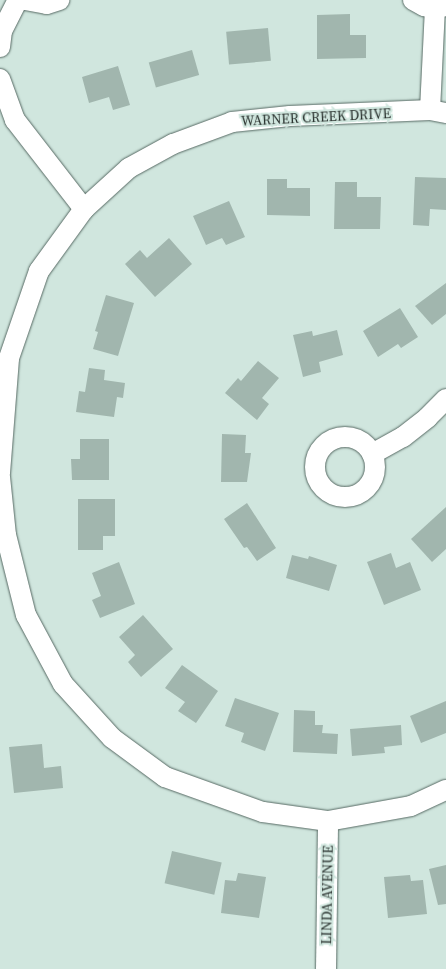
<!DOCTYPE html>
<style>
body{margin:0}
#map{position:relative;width:446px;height:969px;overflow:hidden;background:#d0e6de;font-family:"Source Serif 4",serif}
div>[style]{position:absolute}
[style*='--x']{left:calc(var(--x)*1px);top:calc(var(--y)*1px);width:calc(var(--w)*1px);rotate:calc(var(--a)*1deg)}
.building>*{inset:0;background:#a1b6ae;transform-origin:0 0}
.roads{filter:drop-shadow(0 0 1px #576a64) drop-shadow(0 0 1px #576a64)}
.street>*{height:20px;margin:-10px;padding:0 10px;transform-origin:10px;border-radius:10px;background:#fff}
.street>.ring{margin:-10px;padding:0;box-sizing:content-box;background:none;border:20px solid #fff;border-radius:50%}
span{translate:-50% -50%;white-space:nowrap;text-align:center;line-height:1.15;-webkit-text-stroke:4px #d0e6de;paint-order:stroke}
.street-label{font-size:14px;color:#28302d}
</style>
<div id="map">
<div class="building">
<i style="clip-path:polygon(350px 14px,350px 35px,366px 35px,366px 58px,317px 59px,317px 15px)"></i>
<i style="left:268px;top:28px;width:33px;height:42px;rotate:85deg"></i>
<i style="left:192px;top:50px;width:26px;height:45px;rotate:74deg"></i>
<i style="clip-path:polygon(118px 66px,130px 105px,113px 110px,109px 97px,89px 103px,82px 77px)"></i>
<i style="clip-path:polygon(415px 177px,446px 178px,446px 210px,430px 209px,429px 226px,413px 225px)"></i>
<i style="clip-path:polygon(267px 179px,287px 179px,287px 188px,310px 188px,310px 216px,267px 215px)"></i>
<i style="clip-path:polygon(335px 182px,357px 182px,357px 197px,381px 197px,380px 229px,334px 229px)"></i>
<i style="clip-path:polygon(229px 201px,245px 237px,226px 245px,222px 238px,206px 245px,193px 216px)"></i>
<i style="clip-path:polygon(169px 238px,192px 264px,155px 297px,125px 264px,140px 250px,147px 258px)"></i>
<i style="clip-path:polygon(446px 283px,446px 314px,432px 325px,415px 306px)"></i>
<i style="clip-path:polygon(106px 295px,134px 303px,118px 356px,93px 349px,98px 332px,95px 331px)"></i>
<i style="clip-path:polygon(400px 308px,418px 337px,401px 348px,398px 344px,378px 357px,363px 331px)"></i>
<i style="clip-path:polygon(337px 330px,343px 355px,319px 362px,321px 372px,303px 377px,293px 335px,312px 331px,313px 336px)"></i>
<i style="clip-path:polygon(258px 361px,279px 378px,262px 398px,269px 404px,257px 420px,225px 393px,238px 378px,241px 381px)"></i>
<i style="clip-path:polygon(89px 368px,105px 370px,104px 380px,125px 383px,123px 398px,117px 397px,114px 417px,76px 412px,79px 391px,85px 392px)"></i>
<i style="clip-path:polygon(222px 434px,246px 435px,245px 453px,251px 453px,247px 482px,221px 482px)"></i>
<i style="clip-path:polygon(80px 439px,109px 439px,109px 480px,72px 480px,71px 459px,80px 459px)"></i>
<i style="clip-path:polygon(78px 499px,115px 499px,115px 536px,103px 536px,103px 550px,78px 550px)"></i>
<i style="clip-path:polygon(247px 503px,276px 548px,257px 561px,247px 547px,244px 548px,224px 519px)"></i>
<i style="clip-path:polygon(446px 507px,446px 549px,432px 562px,411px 539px)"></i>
<i style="clip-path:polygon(391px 553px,396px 568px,410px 562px,421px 590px,384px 605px,367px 562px)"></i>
<i style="clip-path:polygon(292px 555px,308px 559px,309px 556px,337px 565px,329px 591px,286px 578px)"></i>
<i style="clip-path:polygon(119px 562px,135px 604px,100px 618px,92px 600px,101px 596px,92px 573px)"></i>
<i style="clip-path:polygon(143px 615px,173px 649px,141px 677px,128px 662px,135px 655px,119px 637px)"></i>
<i style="clip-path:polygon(182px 665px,218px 691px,196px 723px,178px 711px,185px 702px,165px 688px)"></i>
<i style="clip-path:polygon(235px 698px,279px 713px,265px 751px,241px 742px,244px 733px,225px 726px)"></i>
<i style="clip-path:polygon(446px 701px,446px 733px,421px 743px,410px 716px)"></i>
<i style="clip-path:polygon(294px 710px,315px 711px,315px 725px,323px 725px,322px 733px,338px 734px,337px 754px,293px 752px)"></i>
<i style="clip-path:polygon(401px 725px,402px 745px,384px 747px,385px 753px,352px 756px,350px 729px)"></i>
<i style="clip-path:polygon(42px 744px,44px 768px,61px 766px,63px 788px,14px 793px,9px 747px)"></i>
<i style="left:172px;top:851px;width:51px;height:33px;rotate:13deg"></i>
<i style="clip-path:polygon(446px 865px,446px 904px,438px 905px,429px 869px)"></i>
<i style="clip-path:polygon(238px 873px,266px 877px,259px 918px,221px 913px,225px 880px,236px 881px)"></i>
<i style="clip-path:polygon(410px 875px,411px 881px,423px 880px,427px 914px,388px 918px,384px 877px)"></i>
</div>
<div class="roads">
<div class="street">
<i style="--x:25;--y:0;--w:22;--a:10"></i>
<i style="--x:47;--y:4;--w:13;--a:-18"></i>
<i style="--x:413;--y:0;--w:13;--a:29"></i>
<i style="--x:424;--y:6;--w:11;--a:10"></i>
<i style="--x:435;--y:8;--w:11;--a:-10"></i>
<i style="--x:0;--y:47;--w:16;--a:-83"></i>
<i style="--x:2;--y:31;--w:35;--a:-63"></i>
<i style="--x:0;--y:79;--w:44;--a:69.9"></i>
<i style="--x:15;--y:120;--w:113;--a:52.2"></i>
<i style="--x:430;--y:110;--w:102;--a:-87.2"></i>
<i class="ring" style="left:315px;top:437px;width:40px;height:40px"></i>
<i style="--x:372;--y:454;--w:35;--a:-29"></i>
<i style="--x:403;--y:437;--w:31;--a:-38"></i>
<i style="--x:427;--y:418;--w:27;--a:-45"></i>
<i style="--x:0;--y:473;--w:115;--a:-85.5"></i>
<i style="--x:9;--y:358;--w:92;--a:-71"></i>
<i style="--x:39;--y:271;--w:77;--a:-54"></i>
<i style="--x:84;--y:209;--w:61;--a:-42.3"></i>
<i style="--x:129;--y:168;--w:50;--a:-28.6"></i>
<i style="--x:173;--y:144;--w:63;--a:-20.4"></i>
<i style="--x:232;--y:122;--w:58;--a:-5.9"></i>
<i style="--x:290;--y:116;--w:140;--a:-2.5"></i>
<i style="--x:430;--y:110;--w:16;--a:11"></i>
<i style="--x:0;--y:477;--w:58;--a:84.1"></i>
<i style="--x:6;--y:535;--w:82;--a:76"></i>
<i style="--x:26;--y:615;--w:78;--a:61.8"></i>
<i style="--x:63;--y:684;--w:73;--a:47.8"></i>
<i style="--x:112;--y:738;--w:66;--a:36.3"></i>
<i style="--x:165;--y:777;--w:104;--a:19.7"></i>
<i style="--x:263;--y:812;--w:66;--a:7.9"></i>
<i style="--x:328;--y:821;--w:84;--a:-10.2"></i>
<i style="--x:411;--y:806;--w:38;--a:-25"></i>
<i style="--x:326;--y:969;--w:148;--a:-89.2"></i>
</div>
</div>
<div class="street-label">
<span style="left:316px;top:117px;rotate:-3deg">WARNER CREEK DRIVE</span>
<span style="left:327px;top:895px;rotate:-89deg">LINDA AVENUE</span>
</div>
</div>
